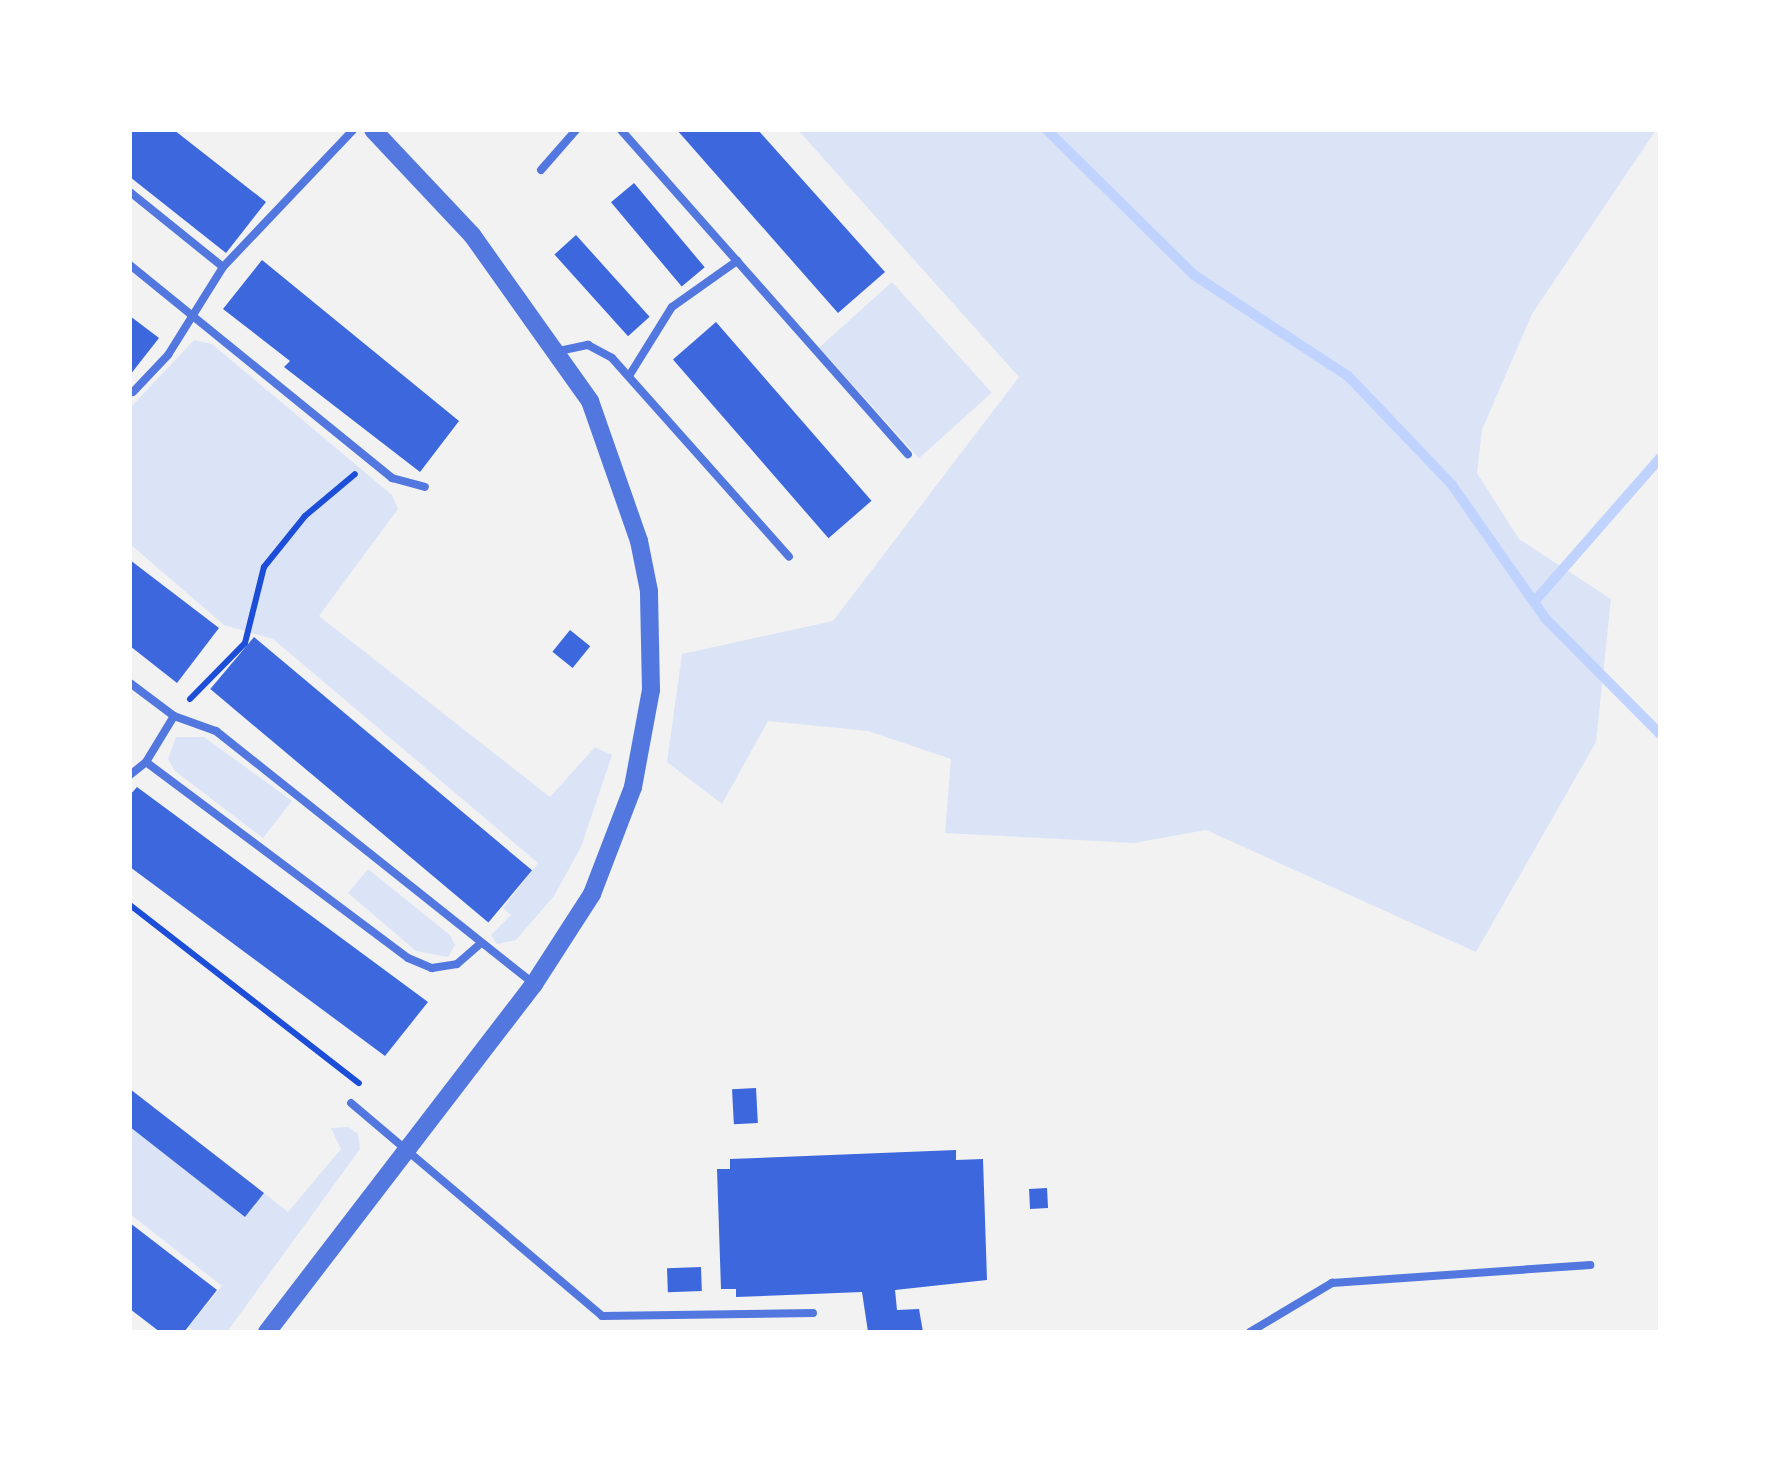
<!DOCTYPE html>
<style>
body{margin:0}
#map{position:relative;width:1790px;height:1462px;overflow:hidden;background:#f2f2f2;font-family:Arial,sans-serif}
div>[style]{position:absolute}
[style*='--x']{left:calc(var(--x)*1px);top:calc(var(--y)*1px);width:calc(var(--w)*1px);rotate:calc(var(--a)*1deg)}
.green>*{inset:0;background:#dbe4f7;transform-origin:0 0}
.stream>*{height:10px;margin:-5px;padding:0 5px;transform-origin:5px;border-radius:5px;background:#bfd3fe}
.building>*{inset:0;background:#3d67dc;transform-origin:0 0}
.path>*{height:6px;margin:-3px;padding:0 3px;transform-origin:3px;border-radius:3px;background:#1d4ed8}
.service>*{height:8px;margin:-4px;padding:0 4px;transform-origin:4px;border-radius:4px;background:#5277de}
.tertiary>*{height:18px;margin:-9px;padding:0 9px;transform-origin:9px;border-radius:9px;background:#5277de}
span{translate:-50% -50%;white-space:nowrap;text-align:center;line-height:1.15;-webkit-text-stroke:8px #fff;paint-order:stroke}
.frame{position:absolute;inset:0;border:132px solid #fff;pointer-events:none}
</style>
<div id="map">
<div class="green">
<i style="clip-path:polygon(798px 130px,1656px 130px,1532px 314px,1482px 430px,1477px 473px,1519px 539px,1611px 599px,1596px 742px,1476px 952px,1206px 830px,1134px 843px,945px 833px,951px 759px,868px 731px,768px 721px,722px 804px,667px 762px,682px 654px,833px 621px,1019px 377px)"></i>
<i style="left:892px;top:282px;width:149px;height:98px;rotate:48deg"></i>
<i style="clip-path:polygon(194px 340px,212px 344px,392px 495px,398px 509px,319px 616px,550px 797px,595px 747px,612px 755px,581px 847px,554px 896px,516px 940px,497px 944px,491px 935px,511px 915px,503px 908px,538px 863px,273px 639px,224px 625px,130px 544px,130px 408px)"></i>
<i style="clip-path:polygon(176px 737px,204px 737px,292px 801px,263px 838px,175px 771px,168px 759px)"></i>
<i style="clip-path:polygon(368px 869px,450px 935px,455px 945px,448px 957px,416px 951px,348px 893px)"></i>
<i style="clip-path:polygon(130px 1127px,245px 1217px,264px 1193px,288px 1212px,341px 1149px,331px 1128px,348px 1127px,358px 1134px,360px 1149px,227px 1332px,197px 1332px,188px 1327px,222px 1286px,130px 1214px)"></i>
</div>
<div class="stream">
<i style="--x:1047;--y:130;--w:206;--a:44.6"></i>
<i style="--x:1194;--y:275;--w:184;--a:33.3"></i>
<i style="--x:1348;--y:376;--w:151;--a:46.3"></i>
<i style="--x:1452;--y:485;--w:162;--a:55"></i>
<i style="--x:1545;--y:618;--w:163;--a:45.2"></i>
<i style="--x:1534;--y:602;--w:191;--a:-48.8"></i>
</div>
<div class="building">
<i style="clip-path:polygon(130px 130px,174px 130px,266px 202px,226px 253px,130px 177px)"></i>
<i style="clip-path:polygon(677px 130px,758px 130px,885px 272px,838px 313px)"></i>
<i style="left:634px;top:183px;width:110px;height:30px;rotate:50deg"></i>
<i style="left:576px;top:235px;width:110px;height:29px;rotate:48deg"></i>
<i style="clip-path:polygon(262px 260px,459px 421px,420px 472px,284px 367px,290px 361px,223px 309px)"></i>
<i style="clip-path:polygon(130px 316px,159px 338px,130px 375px)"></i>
<i style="left:716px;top:322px;width:237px;height:57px;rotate:49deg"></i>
<i style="clip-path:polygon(130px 560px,219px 628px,177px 683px,130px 646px)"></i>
<i style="left:570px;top:630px;width:26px;height:28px;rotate:39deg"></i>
<i style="left:254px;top:637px;width:363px;height:68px;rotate:40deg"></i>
<i style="clip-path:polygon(137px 787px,428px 1002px,385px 1056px,130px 867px,130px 795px)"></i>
<i style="left:756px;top:1088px;width:35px;height:24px;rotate:87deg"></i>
<i style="clip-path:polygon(130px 1089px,264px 1193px,245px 1217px,130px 1127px)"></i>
<i style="clip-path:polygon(956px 1150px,956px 1160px,983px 1159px,987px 1280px,895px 1290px,897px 1310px,919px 1309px,923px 1332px,868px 1332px,862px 1292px,736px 1297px,736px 1289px,721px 1289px,717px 1169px,730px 1169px,730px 1159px)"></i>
<i style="left:1047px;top:1188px;width:20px;height:18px;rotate:87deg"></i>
<i style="clip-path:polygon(130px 1223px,217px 1290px,184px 1332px,160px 1332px,130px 1309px)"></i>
<i style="left:701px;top:1267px;width:24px;height:34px;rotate:88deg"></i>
</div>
<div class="path">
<i style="--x:190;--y:699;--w:78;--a:-45.5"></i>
<i style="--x:245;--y:643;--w:78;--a:-76"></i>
<i style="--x:264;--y:567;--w:65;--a:-51.2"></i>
<i style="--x:305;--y:516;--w:65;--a:-40"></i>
<i style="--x:130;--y:905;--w:290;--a:37.9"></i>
</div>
<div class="service">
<i style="--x:621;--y:130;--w:433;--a:48.5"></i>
<i style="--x:541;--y:170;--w:53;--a:-48.8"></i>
<i style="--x:130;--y:192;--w:119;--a:38.9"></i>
<i style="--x:130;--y:265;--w:338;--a:39.1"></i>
<i style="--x:392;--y:478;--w:34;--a:15"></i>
<i style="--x:559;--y:351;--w:30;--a:-12"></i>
<i style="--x:588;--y:345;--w:27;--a:28"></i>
<i style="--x:612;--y:358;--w:266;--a:48.3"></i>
<i style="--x:629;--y:376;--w:81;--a:-58.1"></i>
<i style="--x:672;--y:307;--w:80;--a:-35.3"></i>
<i style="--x:133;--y:392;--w:51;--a:-46.6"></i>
<i style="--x:168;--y:355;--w:104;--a:-58"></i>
<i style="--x:223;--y:267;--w:189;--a:-46.5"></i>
<i style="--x:130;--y:683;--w:55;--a:36.9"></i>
<i style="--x:174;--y:716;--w:45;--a:19.7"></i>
<i style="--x:216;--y:731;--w:406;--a:38.5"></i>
<i style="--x:146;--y:762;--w:327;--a:36.8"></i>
<i style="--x:408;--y:958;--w:26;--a:23"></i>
<i style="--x:432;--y:968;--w:25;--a:-9"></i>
<i style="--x:457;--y:964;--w:32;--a:-41"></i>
<i style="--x:130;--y:775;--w:21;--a:-39"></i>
<i style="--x:146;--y:762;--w:54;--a:-58.7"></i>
<i style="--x:351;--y:1103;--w:329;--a:40.3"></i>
<i style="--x:602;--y:1316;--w:211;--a:-0.8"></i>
<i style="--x:1250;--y:1332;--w:96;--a:-30.9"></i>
<i style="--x:1332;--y:1283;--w:259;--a:-4"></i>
</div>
<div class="tertiary">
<i style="--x:267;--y:1332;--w:439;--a:-52.5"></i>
<i style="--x:534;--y:984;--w:107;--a:-57.2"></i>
<i style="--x:592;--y:894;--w:115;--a:-69"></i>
<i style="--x:633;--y:787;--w:99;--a:-79.5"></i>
<i style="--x:651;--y:690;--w:99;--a:-91.2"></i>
<i style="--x:649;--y:591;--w:51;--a:-101.3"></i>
<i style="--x:639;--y:541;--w:148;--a:-109.3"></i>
<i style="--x:590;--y:401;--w:204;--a:-125.4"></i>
<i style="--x:472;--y:235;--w:144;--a:-133.3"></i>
</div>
<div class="frame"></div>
</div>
